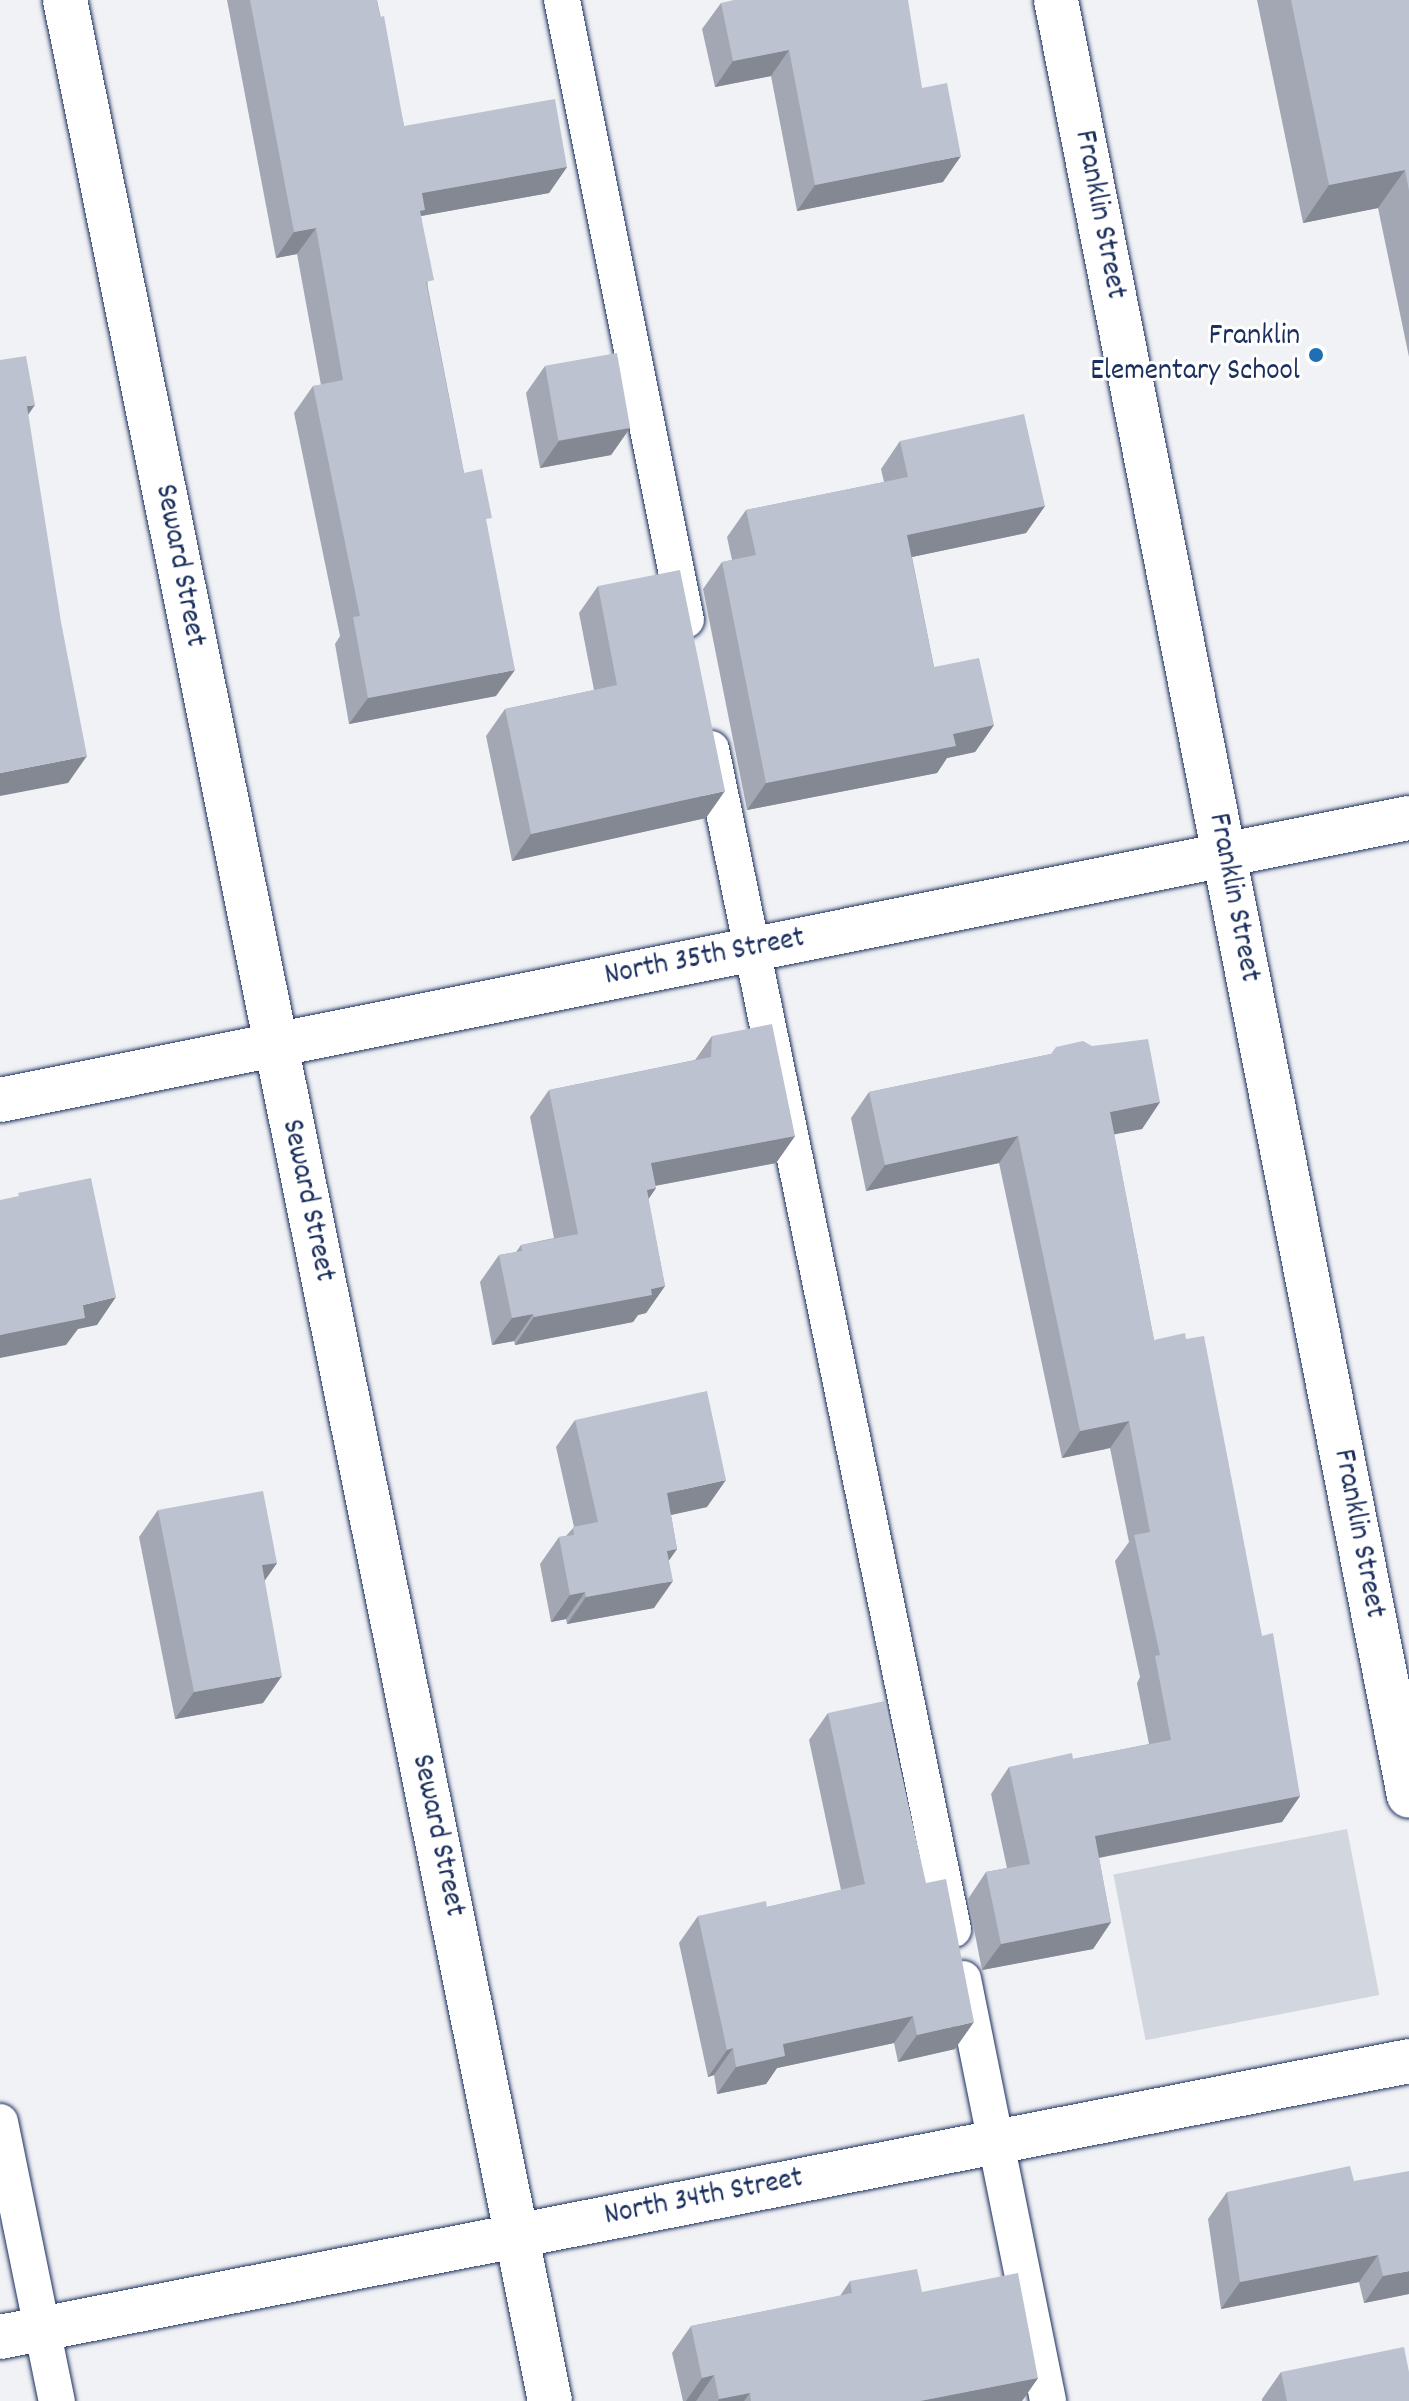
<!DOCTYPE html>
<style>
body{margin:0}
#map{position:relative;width:1409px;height:2401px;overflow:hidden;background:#f1f2f5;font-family:Dekko,sans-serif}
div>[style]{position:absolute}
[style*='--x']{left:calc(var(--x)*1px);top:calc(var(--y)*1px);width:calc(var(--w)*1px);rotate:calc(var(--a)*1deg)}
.green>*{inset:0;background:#d2d6df;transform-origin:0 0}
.roads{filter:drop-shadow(0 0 2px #1b2f5e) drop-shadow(0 0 2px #1b2f5e)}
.lane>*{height:36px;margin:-18px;padding:0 18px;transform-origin:18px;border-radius:18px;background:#fff}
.street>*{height:44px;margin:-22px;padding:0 22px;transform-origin:22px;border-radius:22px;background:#fff}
.wall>*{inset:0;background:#a2a7b3}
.shaded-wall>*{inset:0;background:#848892}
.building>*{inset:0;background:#bcc2d0;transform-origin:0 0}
.dots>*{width:22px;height:22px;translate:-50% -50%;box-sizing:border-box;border:4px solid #fff;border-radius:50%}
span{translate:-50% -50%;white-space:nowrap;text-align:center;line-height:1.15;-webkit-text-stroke:6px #fff;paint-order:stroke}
.street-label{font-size:30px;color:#1b2f5e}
.poi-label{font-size:30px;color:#1b2f5e}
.right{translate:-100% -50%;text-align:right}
</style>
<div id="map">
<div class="green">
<i style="left:1347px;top:1829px;width:169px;height:238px;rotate:79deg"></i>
</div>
<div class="roads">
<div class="lane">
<i style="--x:562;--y:0;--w:632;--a:78.69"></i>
<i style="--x:711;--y:749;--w:1205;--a:78.41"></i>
<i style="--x:963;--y:1979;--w:430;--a:78.6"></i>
<i style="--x:0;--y:2122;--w:285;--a:78.5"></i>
</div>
<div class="street">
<i style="--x:65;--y:0;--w:2449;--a:78.58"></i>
<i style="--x:1056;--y:0;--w:1830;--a:78.88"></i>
<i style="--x:0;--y:1100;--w:1437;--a:-11.32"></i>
<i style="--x:0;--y:2337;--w:1436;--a:-11.08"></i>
</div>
</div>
<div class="wall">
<i style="clip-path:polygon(227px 0,377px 0,404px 126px,567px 167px,549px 193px,421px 216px,428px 288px,464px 473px,487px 525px,496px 696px,349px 724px,335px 644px,340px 636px,294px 413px,313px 386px,321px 385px,297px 254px,276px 258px)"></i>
<i style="clip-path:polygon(1257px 0,1409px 0,1409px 357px,1378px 208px,1303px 223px)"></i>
<i style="clip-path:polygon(721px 3px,922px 88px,943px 182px,797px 211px,771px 76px,715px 87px,702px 29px)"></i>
<i style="clip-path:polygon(545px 366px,630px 428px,611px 455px,540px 468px,526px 393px)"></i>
<i style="clip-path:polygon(900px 441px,1045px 506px,1026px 533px,912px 557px,934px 667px,994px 725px,975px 752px,947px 758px,937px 773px,747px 810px,703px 589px,722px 562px,732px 560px,727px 537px,746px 510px,884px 482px,881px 469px)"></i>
<i style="clip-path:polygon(598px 586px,706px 818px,512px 861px,486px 736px,505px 709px,594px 690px,579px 613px)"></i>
<i style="clip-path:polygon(712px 1036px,795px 1136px,776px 1163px,655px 1186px,656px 1188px,648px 1199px,665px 1286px,646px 1313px,638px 1315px,633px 1322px,515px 1345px,514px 1341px,492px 1345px,480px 1282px,499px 1255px,516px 1252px,521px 1245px,554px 1238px,530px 1117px,549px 1090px,695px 1060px)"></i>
<i style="clip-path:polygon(1051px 1054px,1160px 1102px,1142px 1129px,1114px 1134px,1154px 1340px,1262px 1636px,1300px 1796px,1282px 1822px,1099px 1858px,1111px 1922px,1093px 1949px,982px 1970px,968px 1899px,986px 1872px,1007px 1868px,991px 1794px,1009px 1767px,1073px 1759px,1149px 1744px,1137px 1683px,1140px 1677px,1115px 1561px,1129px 1542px,1110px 1448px,1062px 1458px,999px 1163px,866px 1191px,851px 1118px,869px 1092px)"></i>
<i style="clip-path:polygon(575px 1420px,707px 1507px,671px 1515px,677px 1549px,669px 1560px,654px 1608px,567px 1624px,566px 1619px,551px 1622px,540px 1564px,559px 1537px,566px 1536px,574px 1527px,556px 1447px)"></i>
<i style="clip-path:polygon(158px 1510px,277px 1563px,265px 1580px,263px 1703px,175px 1719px,139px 1537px)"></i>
<i style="clip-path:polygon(828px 1713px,955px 2049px,898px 2062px,894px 2043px,777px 2068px,766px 2084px,717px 2094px,714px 2075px,708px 2077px,679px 1943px,698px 1916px,767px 1907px,841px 1890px,809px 1740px)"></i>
<i style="clip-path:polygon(1354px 2181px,1409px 2294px,1364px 2303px,1359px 2282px,1221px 2309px,1208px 2219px,1227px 2192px)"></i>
<i style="clip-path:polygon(850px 2281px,922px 2292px,1038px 2378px,1022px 2401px,683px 2401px,672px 2353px,691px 2326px,840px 2296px)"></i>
<i style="clip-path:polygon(1281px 2372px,1409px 2401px,1262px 2401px,1262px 2399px)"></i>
</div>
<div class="shaded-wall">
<i style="clip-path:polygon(789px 50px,771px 76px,715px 87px,733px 61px)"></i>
<i style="clip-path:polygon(961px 156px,943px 182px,797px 211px,815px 185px)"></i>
<i style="clip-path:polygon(567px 167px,549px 193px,421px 216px,407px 236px,422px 193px)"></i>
<i style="clip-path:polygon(1405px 170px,1378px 208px,1303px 223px,1329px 185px)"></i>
<i style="clip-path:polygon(316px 228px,297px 254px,276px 258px,294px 232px)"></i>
<i style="clip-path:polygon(35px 405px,16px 432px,27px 406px)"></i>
<i style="clip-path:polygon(630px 428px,611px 455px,540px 468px,559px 441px)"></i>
<i style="clip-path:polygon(1045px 506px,1026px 533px,888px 562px,907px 535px)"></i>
<i style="clip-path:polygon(515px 670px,496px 696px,349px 724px,368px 698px)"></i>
<i style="clip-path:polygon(994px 725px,975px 752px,947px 758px,937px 773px,747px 810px,766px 783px,953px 734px)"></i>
<i style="clip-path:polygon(87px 756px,68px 783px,0 796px,0 773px)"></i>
<i style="clip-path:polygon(725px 791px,706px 818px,512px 861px,531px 834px)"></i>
<i style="clip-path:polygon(1160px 1102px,1142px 1129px,1091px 1139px,1110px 1112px)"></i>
<i style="clip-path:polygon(795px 1136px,776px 1163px,632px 1190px,651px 1163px)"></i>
<i style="clip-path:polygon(1018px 1136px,999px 1163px,866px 1191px,885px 1165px)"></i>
<i style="clip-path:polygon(656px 1188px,637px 1216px,647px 1190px)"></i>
<i style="clip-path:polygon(665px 1286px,646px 1313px,638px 1315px,633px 1322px,515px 1345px,534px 1317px)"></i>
<i style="clip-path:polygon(116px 1297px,97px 1325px,78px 1329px,66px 1345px,0 1358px,0 1335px,83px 1305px)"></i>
<i style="clip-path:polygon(533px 1314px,514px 1341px,492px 1345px,512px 1318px)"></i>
<i style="clip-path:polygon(1129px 1421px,1110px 1448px,1062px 1458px,1080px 1431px)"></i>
<i style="clip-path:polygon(726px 1480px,707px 1507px,648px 1520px,667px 1493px)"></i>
<i style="clip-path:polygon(677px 1549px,658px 1576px,667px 1551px)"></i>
<i style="clip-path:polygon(277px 1563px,258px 1590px,262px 1565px)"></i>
<i style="clip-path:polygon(673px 1581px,654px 1608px,567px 1624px,586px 1597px)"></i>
<i style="clip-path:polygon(585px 1592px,566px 1619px,551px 1622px,570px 1595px)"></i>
<i style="clip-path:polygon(282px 1676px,263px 1703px,175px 1719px,194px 1692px)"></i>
<i style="clip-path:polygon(1300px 1796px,1282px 1822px,1076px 1862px,1095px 1836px)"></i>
<i style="clip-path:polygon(1111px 1922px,1093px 1949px,982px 1970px,1001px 1944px)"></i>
<i style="clip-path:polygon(913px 2016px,894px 2043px,777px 2068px,766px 2084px,717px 2094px,736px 2067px,783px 2044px)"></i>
<i style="clip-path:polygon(974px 2022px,955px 2049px,898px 2062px,917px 2035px)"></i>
<i style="clip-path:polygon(733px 2048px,714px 2075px,708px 2077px,727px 2050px)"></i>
<i style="clip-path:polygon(1378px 2255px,1359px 2282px,1221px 2309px,1240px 2282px)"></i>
<i style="clip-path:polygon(1409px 2271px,1409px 2294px,1364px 2303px,1383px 2276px)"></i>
<i style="clip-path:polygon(714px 2375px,696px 2401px,686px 2401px,702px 2378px)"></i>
<i style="clip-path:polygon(1038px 2378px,1022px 2401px,920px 2401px)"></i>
<i style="clip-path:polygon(750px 2393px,744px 2401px,718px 2401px,719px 2399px)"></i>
</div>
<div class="building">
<i style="clip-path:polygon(250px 0,377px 0,380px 17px,384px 16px,404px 126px,555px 99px,567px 167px,422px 193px,425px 210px,420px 211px,434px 280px,426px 282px,464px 473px,482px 469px,492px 518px,486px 519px,515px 670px,368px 698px,353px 617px,360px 616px,313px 386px,343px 380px,316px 228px,294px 232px)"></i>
<i style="clip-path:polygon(734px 0,908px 0,922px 88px,947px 83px,961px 156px,815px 185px,789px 50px,733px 61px,721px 3px)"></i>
<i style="clip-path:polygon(1291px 0,1409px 0,1409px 191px,1405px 170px,1329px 185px)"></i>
<i style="left:617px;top:353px;width:76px;height:73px;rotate:80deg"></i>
<i style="clip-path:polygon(26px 356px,35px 405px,27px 406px,61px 622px,87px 756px,0 773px,0 360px)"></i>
<i style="clip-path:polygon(1024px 414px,1045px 506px,907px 535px,934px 667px,979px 658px,994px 725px,953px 734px,956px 746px,766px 783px,722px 562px,756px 555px,746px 510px,908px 477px,900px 441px)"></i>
<i style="clip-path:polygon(680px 570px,725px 791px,531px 834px,505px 709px,617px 685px,598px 586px)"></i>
<i style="clip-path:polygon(772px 1024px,795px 1136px,651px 1163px,656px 1188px,647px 1190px,665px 1286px,651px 1289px,652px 1295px,534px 1317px,533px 1314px,512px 1318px,499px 1255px,522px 1251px,521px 1245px,578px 1234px,549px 1090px,711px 1057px,712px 1036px)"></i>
<i style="clip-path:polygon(1148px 1039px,1160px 1102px,1110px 1112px,1154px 1340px,1185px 1333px,1186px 1339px,1204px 1336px,1262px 1636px,1273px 1633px,1300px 1796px,1095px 1836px,1111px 1922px,1001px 1944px,986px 1872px,1030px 1864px,1009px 1767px,1072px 1753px,1073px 1759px,1171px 1740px,1155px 1656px,1160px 1655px,1134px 1535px,1150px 1532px,1129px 1421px,1080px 1431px,1018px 1136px,885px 1165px,869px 1092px,1051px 1054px,1056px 1047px,1083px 1041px,1092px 1046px)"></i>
<i style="clip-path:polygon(91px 1178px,116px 1297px,83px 1305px,85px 1318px,0 1335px,0 1200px,19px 1196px,18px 1193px)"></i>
<i style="clip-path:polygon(707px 1391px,726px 1480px,667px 1493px,677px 1549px,667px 1551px,673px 1581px,586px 1597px,585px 1592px,570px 1595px,559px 1537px,574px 1535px,573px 1527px,598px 1522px,575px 1420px)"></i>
<i style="clip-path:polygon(263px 1491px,277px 1563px,262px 1565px,282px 1676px,194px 1692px,158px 1510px)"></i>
<i style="clip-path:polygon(885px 1701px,926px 1883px,946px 1879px,974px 2022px,917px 2035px,913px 2016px,783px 2044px,785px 2056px,736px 2067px,733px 2048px,727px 2050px,698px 1916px,766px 1901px,767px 1907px,865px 1884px,828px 1713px)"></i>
<i style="clip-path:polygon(1350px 2166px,1354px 2181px,1409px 2171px,1409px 2271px,1383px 2276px,1378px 2255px,1240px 2282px,1227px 2192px)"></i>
<i style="clip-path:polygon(917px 2269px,922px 2292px,1018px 2273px,1038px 2378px,920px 2401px,751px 2401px,750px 2393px,719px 2399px,714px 2375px,702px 2378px,691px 2326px,852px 2293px,850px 2281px)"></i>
<i style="clip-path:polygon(1404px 2347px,1409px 2372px,1409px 2401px,1287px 2401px,1281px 2372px)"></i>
</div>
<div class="dots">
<i style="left:1316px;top:355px;background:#1f6fb2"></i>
</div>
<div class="street-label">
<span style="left:1098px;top:215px;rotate:79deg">Franklin Street</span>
<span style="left:178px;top:566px;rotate:79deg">Seward Street</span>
<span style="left:1232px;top:898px;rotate:79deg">Franklin Street</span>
<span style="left:705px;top:959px;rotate:-11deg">North 35th Street</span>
<span style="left:306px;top:1201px;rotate:78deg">Seward Street</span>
<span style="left:1357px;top:1534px;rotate:79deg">Franklin Street</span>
<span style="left:436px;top:1836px;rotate:78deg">Seward Street</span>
<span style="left:704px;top:2199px;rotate:-11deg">North 34th Street</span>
</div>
<div class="poi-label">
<span class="right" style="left:1300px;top:355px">Franklin<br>Elementary School</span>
</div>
</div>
